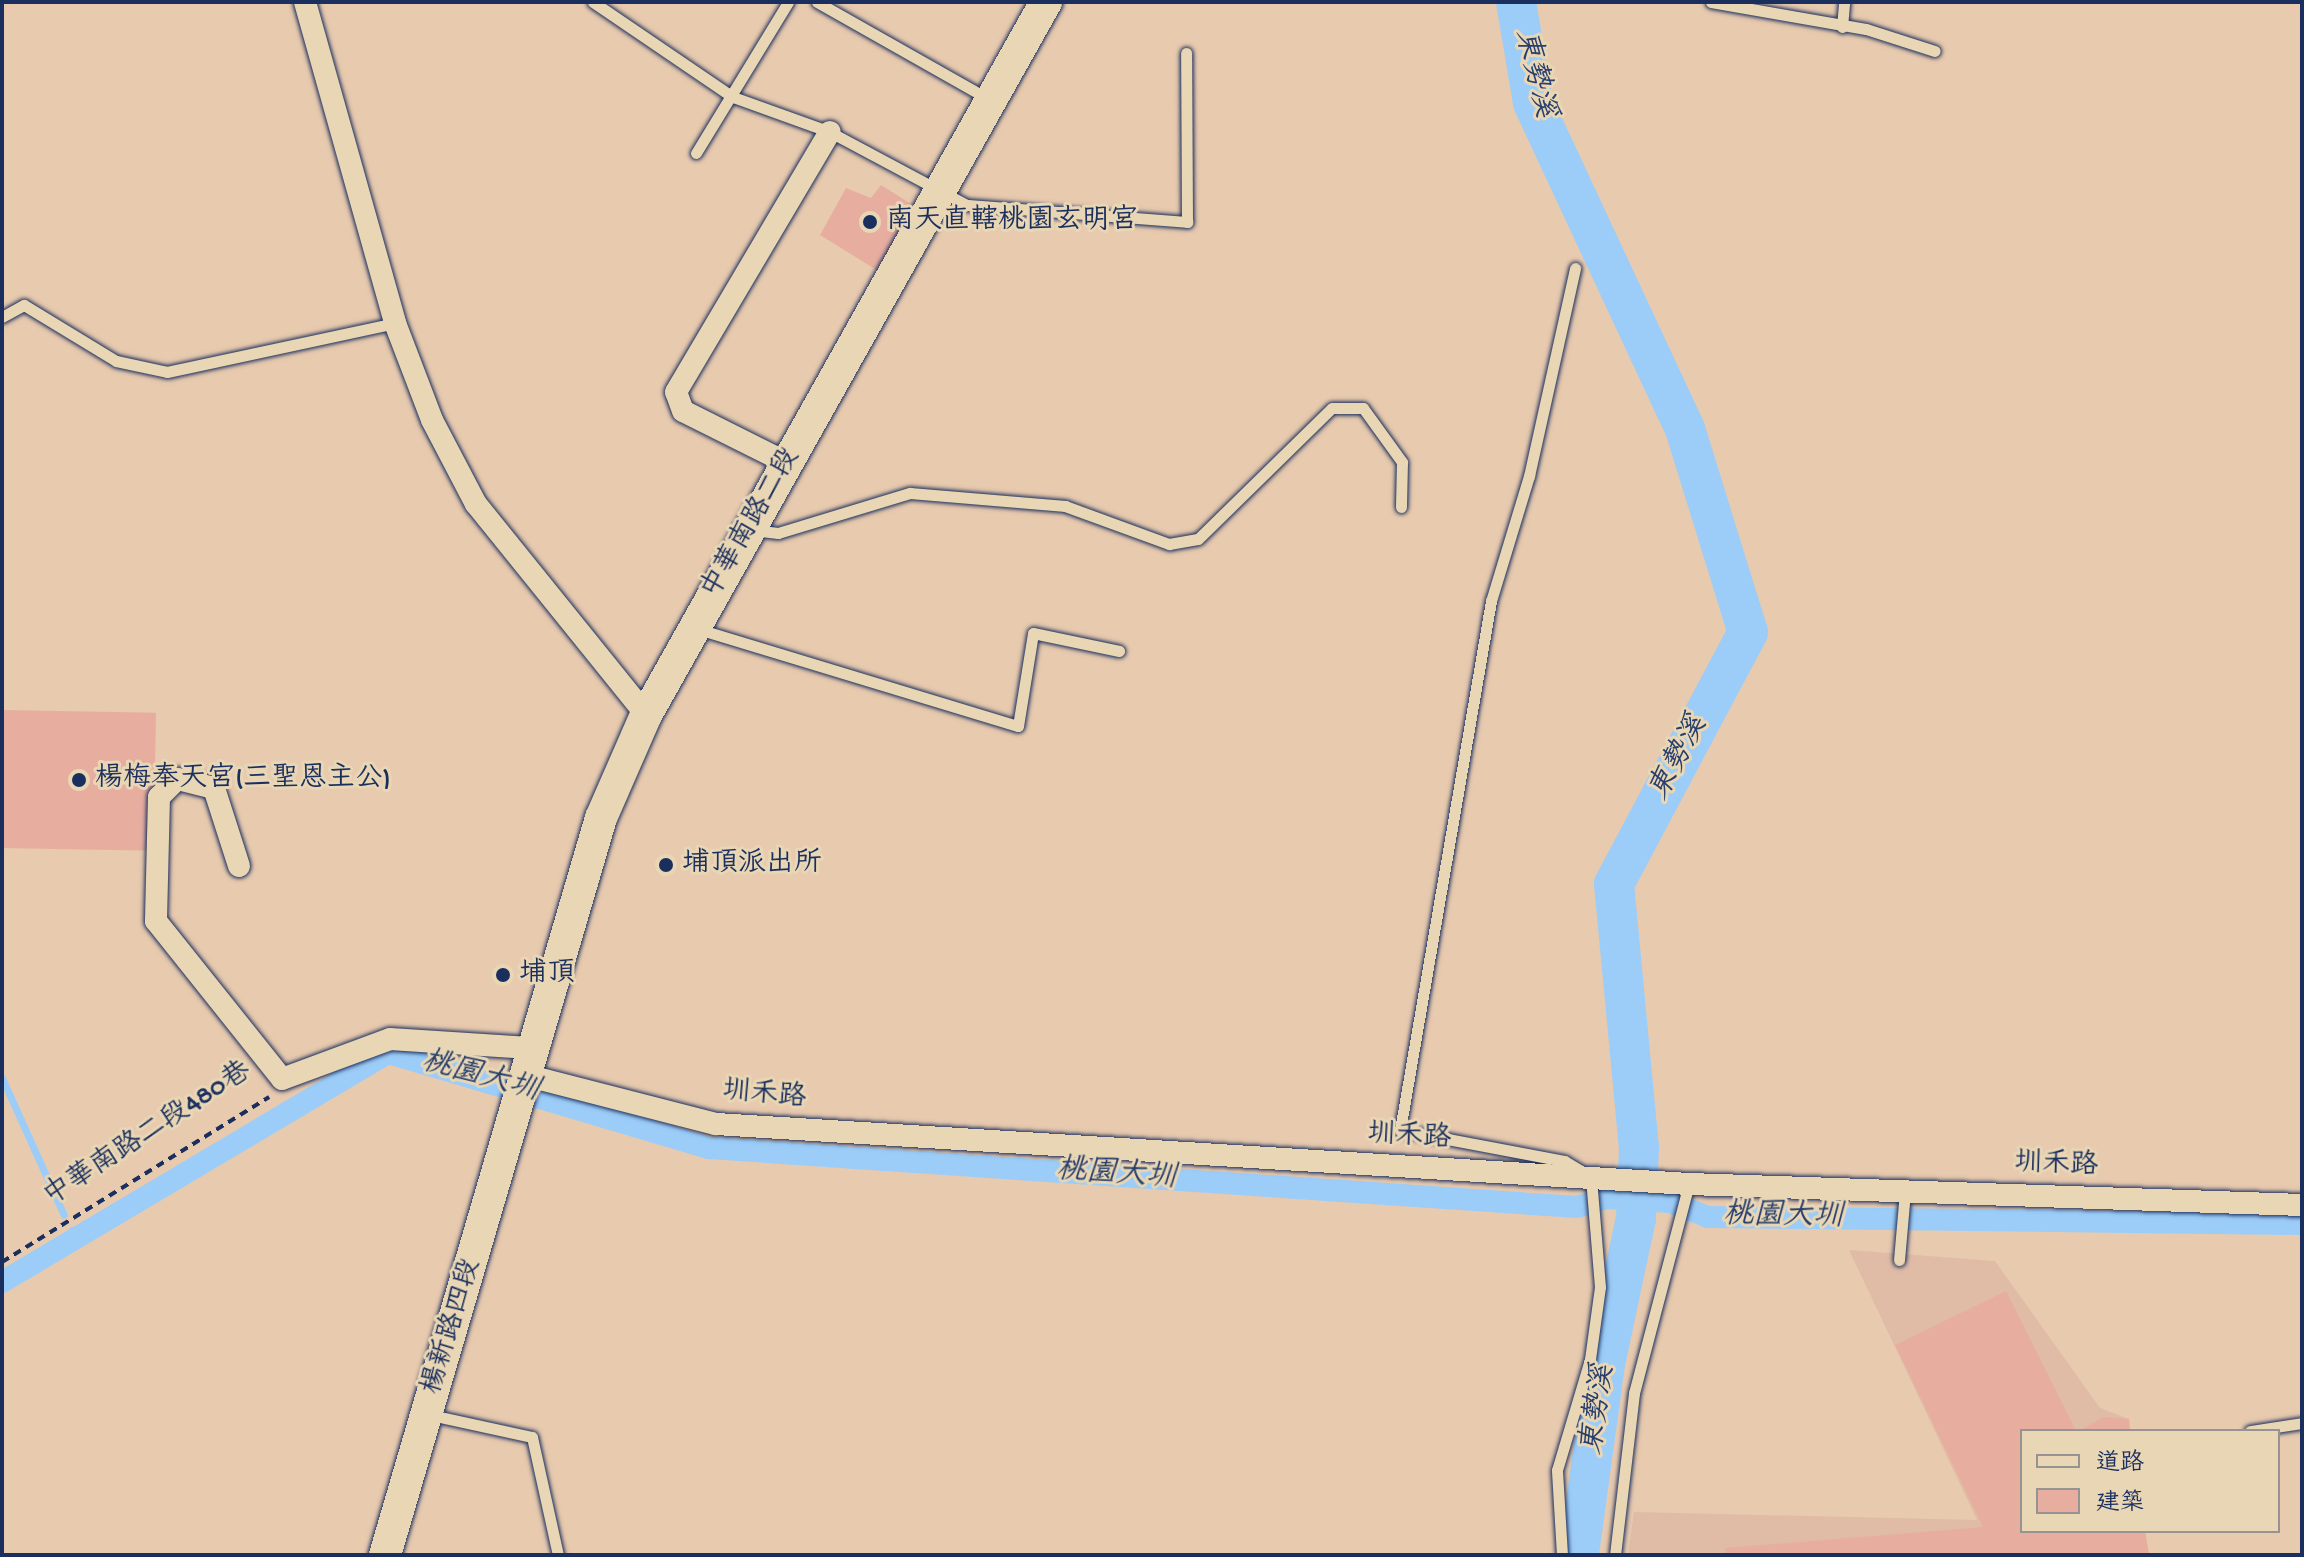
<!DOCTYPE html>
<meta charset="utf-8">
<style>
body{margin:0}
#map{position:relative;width:2304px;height:1557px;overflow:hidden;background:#e8caae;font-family:"Gochi Hand","LXGW WenKai TC",sans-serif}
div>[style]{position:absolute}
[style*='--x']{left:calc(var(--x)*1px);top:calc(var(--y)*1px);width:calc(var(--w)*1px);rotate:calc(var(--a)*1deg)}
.built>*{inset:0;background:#e0bca7}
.stream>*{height:7px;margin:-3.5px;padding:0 3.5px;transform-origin:3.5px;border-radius:3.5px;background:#9ccdf8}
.canal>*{height:22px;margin:-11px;padding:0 11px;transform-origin:11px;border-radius:11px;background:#9ccdf8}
.river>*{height:40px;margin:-20px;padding:0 20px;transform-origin:20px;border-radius:20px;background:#9ccdf8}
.building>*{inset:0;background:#e7aea0;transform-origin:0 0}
.path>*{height:4px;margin-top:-2px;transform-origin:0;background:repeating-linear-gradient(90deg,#1b2f5e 0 8px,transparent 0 14px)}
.roads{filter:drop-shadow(0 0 2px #1b2f5e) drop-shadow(0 0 2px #1b2f5e)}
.lane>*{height:11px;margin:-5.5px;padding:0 5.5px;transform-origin:5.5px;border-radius:5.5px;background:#e8d6b4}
.street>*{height:22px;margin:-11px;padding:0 11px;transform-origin:11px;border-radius:11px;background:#e8d6b4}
.secondary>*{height:32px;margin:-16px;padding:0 16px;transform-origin:16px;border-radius:16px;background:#e8d6b4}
.dots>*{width:22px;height:22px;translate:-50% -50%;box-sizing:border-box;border:4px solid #e8d6b4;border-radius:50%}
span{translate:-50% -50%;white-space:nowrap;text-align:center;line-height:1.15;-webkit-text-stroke:6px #e8d6b4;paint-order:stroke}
.poi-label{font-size:28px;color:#1b2f5e}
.left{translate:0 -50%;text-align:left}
.street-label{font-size:28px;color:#1b2f5e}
.water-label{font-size:30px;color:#283f6d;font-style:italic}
.frame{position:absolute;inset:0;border:4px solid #1b2f5e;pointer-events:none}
.legend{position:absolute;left:2020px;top:1429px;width:260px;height:104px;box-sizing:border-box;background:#e8d6b4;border:2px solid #969392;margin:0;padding:10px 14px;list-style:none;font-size:24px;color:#1b2f5e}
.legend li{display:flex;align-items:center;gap:16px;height:40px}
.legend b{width:40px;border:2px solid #969392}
</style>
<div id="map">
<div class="built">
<i style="clip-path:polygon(1849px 1250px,1995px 1261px,2100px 1408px,2129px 1419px,2130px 1431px,2022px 1431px,2022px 1531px,2145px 1531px,2149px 1555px,1628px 1555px,1634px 1512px,1977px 1520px)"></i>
</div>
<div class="stream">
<i style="--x:2;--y:1078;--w:150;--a:65.7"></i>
<i style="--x:72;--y:1230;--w:7;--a:56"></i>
</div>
<div class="canal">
<i style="--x:2;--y:1282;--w:449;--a:-30.7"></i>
<i style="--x:388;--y:1053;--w:335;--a:16.5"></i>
<i style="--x:709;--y:1148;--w:870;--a:3.89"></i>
<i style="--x:1577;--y:1207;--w:31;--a:-17"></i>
<i style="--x:1607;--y:1198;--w:63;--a:3.6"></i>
<i style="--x:1670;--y:1202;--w:41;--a:21.5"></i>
<i style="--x:1708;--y:1217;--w:594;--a:0.68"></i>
</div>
<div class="river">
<i style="--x:1516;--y:2;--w:102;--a:80.4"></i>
<i style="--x:1533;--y:103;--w:360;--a:65"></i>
<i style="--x:1685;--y:429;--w:213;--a:72.8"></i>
<i style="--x:1748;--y:632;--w:285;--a:118"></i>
<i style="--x:1614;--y:884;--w:264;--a:84.6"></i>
<i style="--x:1639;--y:1147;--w:71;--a:92.4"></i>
<i style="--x:1636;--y:1218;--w:149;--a:102"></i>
<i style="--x:1605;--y:1364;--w:193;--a:97.8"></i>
</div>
<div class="building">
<i style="clip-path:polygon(881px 185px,919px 209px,883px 274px,820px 235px,846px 188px,871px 198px)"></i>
<i style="left:2px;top:710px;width:154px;height:138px;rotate:1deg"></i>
<i style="clip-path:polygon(2006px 1291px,2076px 1431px,2022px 1431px,2022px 1531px,2145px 1531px,2149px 1555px,1727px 1555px,1725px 1548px,1983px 1527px,1895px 1345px)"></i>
<i style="clip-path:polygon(2104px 1417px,2129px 1419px,2130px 1431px,2078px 1431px)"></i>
</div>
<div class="path">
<i style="--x:2;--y:1262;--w:314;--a:-31.7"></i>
</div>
<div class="roads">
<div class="lane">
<i style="--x:593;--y:2;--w:169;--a:34.2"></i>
<i style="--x:733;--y:97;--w:103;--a:19.8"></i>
<i style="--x:830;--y:132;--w:155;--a:28.1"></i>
<i style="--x:967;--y:205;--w:221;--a:4.4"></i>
<i style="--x:1187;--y:222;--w:169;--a:-90.3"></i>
<i style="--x:817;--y:2;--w:195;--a:29.5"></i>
<i style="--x:1711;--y:2;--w:157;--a:9.9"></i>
<i style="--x:1866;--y:29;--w:72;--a:17.7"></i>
<i style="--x:1842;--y:27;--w:25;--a:-85"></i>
<i style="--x:696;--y:153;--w:177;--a:-58.6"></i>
<i style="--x:2;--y:317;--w:25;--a:-29"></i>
<i style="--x:24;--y:305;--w:108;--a:31.3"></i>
<i style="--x:116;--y:361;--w:52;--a:12.2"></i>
<i style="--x:167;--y:372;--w:233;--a:-12.1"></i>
<i style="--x:753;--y:530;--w:25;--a:7"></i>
<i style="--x:778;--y:533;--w:138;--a:-16.9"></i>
<i style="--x:910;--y:493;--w:156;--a:4.8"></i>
<i style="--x:1065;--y:506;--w:111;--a:20.1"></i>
<i style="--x:1169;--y:544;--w:29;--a:-10"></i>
<i style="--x:1198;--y:539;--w:187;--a:-44.4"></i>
<i style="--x:1332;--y:408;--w:31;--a:0"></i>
<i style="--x:1363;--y:408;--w:67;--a:54.2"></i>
<i style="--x:1402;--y:462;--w:45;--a:91.3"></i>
<i style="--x:698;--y:629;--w:334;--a:16.9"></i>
<i style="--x:1018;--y:726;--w:94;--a:-80.8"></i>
<i style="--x:1033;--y:633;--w:88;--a:11.8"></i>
<i style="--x:1899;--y:1260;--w:69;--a:-85"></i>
<i style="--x:431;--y:1415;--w:103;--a:12.3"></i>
<i style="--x:532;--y:1437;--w:121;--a:77.6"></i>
<i style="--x:2250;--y:1431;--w:53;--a:-8.7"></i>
<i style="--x:1562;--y:1555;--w:85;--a:-93.4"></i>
<i style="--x:1557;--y:1470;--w:116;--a:-73.4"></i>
<i style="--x:1590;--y:1359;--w:73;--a:-82.1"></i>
<i style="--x:1600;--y:1287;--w:110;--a:-94.7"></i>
<i style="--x:1591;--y:1177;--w:31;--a:-149"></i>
<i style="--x:1564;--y:1161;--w:167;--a:-169.3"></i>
<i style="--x:1400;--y:1130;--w:537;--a:-80.24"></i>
<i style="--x:1491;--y:601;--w:131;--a:-73.1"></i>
<i style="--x:1529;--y:476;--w:213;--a:-77.5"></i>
<i style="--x:1615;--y:1555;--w:163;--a:-83.3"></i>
<i style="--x:1634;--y:1393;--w:216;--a:-75.3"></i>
</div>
<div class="street">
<i style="--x:305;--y:2;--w:333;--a:74.3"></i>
<i style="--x:395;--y:323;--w:104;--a:69.1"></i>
<i style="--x:432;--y:420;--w:95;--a:62.4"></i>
<i style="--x:476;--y:504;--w:271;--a:51.1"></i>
<i style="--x:787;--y:463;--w:116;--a:-153.4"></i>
<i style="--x:683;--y:411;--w:20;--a:-110"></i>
<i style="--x:676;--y:392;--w:302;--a:-59.4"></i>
<i style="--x:239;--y:866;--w:82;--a:-107.8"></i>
<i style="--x:214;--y:788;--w:38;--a:-166"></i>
<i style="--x:177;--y:779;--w:25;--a:135"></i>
<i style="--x:159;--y:797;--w:124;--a:91.4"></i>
<i style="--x:156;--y:921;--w:202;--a:51.4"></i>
<i style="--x:282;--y:1079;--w:115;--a:-20.3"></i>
<i style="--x:390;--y:1039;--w:140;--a:3.7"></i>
<i style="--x:521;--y:1074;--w:201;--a:14.4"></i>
<i style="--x:716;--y:1124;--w:975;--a:3.53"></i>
<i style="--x:1689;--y:1184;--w:613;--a:1.96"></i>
</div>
<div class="secondary">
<i style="--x:385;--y:1555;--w:768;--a:-73.67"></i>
<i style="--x:601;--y:818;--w:112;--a:-66.4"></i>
<i style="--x:646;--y:715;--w:818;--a:-60.71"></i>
</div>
</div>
<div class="dots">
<i style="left:870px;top:222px;background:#1b2f5e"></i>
<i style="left:79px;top:780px;background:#1b2f5e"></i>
<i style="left:666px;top:865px;background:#1b2f5e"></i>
<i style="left:503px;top:975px;background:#1b2f5e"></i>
</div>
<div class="poi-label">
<span class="left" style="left:886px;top:222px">南天直轄桃園玄明宮</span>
<span class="left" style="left:95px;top:780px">楊梅奉天宮(三聖恩主公)</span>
<span class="left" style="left:682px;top:865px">埔頂派出所</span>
<span class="left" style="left:519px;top:975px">埔頂</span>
</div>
<div class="street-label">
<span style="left:752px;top:524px;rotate:-60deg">中華南路二段</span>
<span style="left:764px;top:1096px;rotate:5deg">圳禾路</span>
<span style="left:148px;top:1135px;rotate:-33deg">中華南路二段480巷</span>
<span style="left:1409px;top:1138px;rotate:3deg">圳禾路</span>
<span style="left:2056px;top:1166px;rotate:2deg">圳禾路</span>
<span style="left:453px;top:1327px;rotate:-73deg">楊新路四段</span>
</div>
<div class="water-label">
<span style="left:1533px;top:74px;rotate:76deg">東勢溪</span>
<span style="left:1680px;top:759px;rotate:-62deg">東勢溪</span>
<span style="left:480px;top:1078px;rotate:15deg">桃園大圳</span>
<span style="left:1116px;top:1176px;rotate:4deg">桃園大圳</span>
<span style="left:1783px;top:1218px;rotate:1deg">桃園大圳</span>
<span style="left:1600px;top:1410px;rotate:-82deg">東勢溪</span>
</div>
<div class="frame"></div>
<ul class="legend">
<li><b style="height:10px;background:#e8d6b4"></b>道路</li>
<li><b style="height:22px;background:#e7aea0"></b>建築</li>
</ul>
</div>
